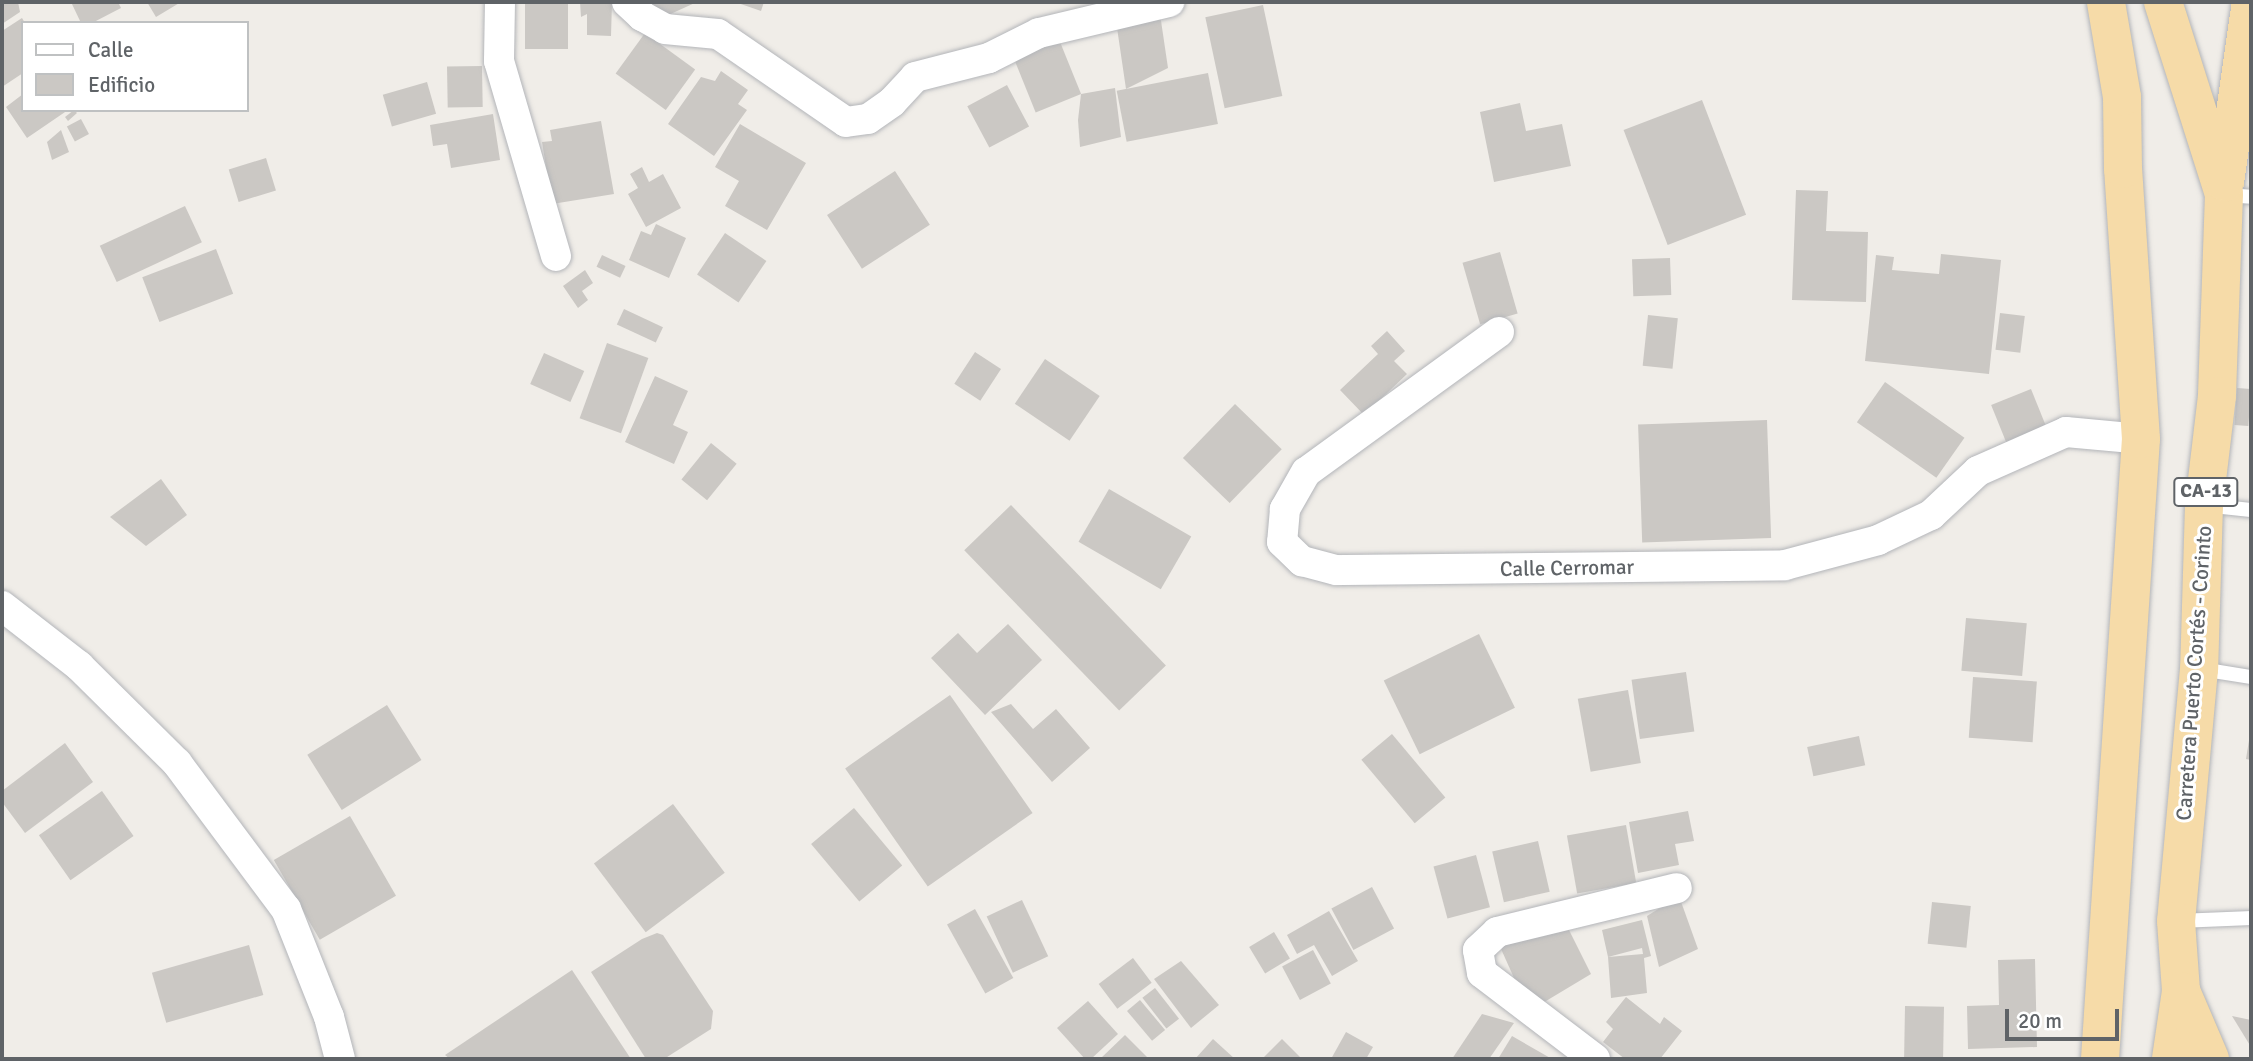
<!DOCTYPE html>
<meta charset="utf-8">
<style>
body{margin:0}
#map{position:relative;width:2253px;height:1061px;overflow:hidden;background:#f0ede8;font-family:Signika,sans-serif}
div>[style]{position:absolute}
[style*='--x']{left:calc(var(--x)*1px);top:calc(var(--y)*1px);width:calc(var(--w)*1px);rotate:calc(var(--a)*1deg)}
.building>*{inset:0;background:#cbc8c4;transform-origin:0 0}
.roads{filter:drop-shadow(0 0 2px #b3b5b9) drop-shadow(0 0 2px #b3b5b9)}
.service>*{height:14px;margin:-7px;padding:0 7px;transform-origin:7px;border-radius:7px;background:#fff}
.minor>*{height:30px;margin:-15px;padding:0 15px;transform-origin:15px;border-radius:15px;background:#fff}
.trunk>*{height:38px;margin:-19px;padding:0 19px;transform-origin:19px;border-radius:19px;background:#f6dba8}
span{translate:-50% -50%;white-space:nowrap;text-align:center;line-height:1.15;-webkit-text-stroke:6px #fff;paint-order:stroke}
.shield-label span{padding:2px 5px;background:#fff;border:2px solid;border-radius:5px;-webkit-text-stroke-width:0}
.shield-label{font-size:19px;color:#5f6367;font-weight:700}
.street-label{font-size:21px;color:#5f6367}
.frame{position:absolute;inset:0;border:4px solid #5f6367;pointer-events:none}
.legend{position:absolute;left:21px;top:21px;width:228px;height:91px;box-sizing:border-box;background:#fff;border:2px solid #bfc1c2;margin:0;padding:9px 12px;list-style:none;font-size:21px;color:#5f6367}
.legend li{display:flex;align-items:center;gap:14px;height:35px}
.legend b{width:35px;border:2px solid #bfc1c2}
.scale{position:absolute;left:2005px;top:1009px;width:114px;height:32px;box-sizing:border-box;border:4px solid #5f6367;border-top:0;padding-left:9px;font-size:21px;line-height:24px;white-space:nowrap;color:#5f6367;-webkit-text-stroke:5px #fff;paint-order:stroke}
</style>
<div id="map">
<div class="building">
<i style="clip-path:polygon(2px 2px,18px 2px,20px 12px,2px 24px)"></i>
<i style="clip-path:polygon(71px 2px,118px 2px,121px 8px,92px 23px,81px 23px)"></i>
<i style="clip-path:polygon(147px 2px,181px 2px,156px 17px)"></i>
<i style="left:525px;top:2px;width:43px;height:47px"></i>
<i style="clip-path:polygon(580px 2px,612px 2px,611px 36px,587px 35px,587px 14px,581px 17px)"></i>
<i style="clip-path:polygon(646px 2px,697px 2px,655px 21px)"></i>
<i style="clip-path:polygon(735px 2px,764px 2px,761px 11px)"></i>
<i style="left:1263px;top:5px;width:93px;height:59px;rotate:78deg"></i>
<i style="clip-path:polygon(1160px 14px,1168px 68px,1126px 89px,1116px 21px)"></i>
<i style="clip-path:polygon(22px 18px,25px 23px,23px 73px,2px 87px,2px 31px)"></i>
<i style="left:1056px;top:32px;width:67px;height:49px;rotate:68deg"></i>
<i style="left:645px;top:33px;width:62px;height:50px;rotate:36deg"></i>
<i style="left:482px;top:66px;width:41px;height:35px;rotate:89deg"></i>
<i style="clip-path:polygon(721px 71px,748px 90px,738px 104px,747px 110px,714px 156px,668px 124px,701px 77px,715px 81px)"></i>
<i style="left:1208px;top:73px;width:52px;height:93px;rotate:79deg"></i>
<i style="left:427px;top:82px;width:33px;height:46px;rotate:74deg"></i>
<i style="left:1007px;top:85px;width:47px;height:45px;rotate:62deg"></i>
<i style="clip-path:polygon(1115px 88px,1121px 137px,1080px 147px,1078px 120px,1081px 94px)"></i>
<i style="clip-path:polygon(23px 94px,23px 110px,68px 110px,27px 138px,6px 107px)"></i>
<i style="left:1702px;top:100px;width:123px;height:84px;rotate:69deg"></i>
<i style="clip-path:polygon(1520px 103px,1526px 131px,1562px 124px,1571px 166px,1494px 182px,1480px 112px)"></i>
<i style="clip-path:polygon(74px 110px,77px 113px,68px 121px,65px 117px)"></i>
<i style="clip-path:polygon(493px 114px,500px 160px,451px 168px,447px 144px,433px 146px,430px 125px)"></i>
<i style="left:81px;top:119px;width:17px;height:16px;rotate:62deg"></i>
<i style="clip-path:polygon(601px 121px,614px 194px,552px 204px,542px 142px,552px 141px,550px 130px)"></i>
<i style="clip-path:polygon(740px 124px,806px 163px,767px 230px,725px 206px,739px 181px,715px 167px)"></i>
<i style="clip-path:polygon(61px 130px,69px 152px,52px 160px,47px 142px)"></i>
<i style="left:266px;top:158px;width:34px;height:39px;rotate:73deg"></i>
<i style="clip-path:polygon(642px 167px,649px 182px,663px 174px,681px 208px,646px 227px,628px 194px,638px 188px,630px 174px)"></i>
<i style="left:895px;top:171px;width:64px;height:81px;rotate:57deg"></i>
<i style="clip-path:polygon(1796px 190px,1828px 191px,1826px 231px,1868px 232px,1866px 302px,1792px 300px)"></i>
<i style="left:185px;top:206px;width:40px;height:94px;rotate:65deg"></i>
<i style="clip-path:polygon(656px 224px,686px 238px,669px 278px,629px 260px,641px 231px,651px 235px)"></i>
<i style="left:725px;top:233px;width:50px;height:50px;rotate:34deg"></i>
<i style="left:216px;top:249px;width:48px;height:79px;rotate:69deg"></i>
<i style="left:1500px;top:252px;width:64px;height:39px;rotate:74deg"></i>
<i style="clip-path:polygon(1941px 254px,2001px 260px,1989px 374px,1865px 361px,1876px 255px,1894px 257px,1892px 270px,1939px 274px)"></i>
<i style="left:602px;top:255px;width:26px;height:13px;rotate:25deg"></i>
<i style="left:1670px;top:258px;width:37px;height:38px;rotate:88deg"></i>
<i style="clip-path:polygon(585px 270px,593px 283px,582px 291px,588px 300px,578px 308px,563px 286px)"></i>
<i style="left:624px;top:309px;width:43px;height:17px;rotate:25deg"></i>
<i style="left:2000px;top:313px;width:25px;height:37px;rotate:7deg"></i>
<i style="left:1648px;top:315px;width:30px;height:51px;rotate:6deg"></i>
<i style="clip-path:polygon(1387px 331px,1405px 351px,1394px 361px,1407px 374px,1364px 415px,1340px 390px,1378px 354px,1371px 346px)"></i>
<i style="left:607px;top:343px;width:44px;height:80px;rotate:20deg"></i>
<i style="left:975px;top:352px;width:31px;height:38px;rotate:33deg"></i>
<i style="left:544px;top:353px;width:44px;height:34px;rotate:24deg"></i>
<i style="left:1045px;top:359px;width:66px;height:54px;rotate:34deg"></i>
<i style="clip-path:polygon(655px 376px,688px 391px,673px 425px,688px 432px,674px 464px,625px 442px)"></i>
<i style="left:1885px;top:382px;width:97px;height:49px;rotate:35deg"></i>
<i style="left:2237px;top:388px;width:14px;height:37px;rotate:4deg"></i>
<i style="left:2031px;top:389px;width:41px;height:43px;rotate:68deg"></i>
<i style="left:1235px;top:404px;width:65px;height:75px;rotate:44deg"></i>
<i style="left:1767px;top:420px;width:118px;height:129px;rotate:88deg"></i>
<i style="left:711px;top:443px;width:33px;height:47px;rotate:39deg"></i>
<i style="clip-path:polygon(161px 479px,187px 515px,146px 546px,110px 517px)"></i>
<i style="left:1109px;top:489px;width:95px;height:61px;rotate:30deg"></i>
<i style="left:1011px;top:505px;width:223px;height:65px;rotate:46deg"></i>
<i style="left:1966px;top:618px;width:61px;height:53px;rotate:5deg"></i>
<i style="clip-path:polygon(1008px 624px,1042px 660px,985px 715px,931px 658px,958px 633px,977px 653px)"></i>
<i style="left:1479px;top:634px;width:82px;height:106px;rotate:64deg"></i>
<i style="left:1686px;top:672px;width:60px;height:55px;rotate:82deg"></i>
<i style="left:1973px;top:677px;width:64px;height:61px;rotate:4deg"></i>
<i style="left:1628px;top:690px;width:74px;height:51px;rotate:80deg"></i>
<i style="left:950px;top:695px;width:144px;height:128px;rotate:55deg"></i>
<i style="clip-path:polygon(1011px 704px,1033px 729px,1056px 709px,1090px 748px,1052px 782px,991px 712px)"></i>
<i style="left:387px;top:705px;width:65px;height:94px;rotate:58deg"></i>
<i style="left:1392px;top:734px;width:83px;height:40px;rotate:50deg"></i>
<i style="clip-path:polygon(2250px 734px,2251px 734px,2251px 760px,2246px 759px)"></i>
<i style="left:1859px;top:736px;width:30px;height:53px;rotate:78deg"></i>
<i style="clip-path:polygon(65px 743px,93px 782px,25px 833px,2px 802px,2px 791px)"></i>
<i style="left:102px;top:791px;width:55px;height:77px;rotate:55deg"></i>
<i style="left:673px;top:804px;width:86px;height:99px;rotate:53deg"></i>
<i style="left:854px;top:808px;width:75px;height:56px;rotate:50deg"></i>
<i style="clip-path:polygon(1688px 811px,1694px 841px,1675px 844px,1679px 865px,1638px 873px,1629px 822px)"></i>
<i style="left:350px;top:816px;width:92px;height:88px;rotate:60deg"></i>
<i style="left:1626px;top:825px;width:59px;height:60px;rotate:80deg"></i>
<i style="left:1538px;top:841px;width:52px;height:47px;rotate:77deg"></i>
<i style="left:1476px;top:855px;width:54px;height:44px;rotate:75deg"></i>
<i style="left:1372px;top:887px;width:47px;height:46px;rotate:62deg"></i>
<i style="clip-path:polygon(1679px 896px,1698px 949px,1659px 967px,1647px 916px)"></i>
<i style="left:1022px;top:900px;width:62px;height:39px;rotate:65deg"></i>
<i style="left:1932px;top:902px;width:39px;height:42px;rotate:6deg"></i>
<i style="left:975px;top:909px;width:79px;height:32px;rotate:61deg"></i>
<i style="clip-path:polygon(1329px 911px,1358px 961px,1332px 976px,1314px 945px,1297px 954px,1287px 935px)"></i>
<i style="clip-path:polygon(1564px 920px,1591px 974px,1536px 1007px,1523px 998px,1497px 940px)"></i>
<i style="clip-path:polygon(evenodd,1642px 920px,1651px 956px,1644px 958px,1647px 993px,1611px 998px,1608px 957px,1602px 930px,1642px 920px,1642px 948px,1643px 954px,1608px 957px,1642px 948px)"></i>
<i style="left:1274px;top:932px;width:31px;height:29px;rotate:59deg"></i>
<i style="clip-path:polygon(657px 933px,663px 935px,713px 1011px,711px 1029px,664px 1059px,646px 1059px,591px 972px,642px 939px)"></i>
<i style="left:249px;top:945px;width:52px;height:101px;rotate:74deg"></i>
<i style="left:1313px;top:950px;width:38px;height:35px;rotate:62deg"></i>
<i style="left:1133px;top:958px;width:31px;height:43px;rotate:53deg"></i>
<i style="clip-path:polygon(2035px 959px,2037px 1047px,1968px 1049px,1967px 1006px,1999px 1005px,1998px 960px)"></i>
<i style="clip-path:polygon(1181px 961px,1219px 1005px,1191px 1028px,1154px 979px)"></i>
<i style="clip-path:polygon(572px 970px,631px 1059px,450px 1059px,445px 1055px)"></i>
<i style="left:1155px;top:988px;width:39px;height:16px;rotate:52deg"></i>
<i style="clip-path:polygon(1626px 997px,1660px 1024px,1664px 1017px,1682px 1031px,1660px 1059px,1625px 1059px,1603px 1042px,1613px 1029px,1606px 1022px)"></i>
<i style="left:1140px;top:1000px;width:39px;height:17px;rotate:50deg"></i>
<i style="clip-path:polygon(1088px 1001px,1118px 1034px,1091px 1059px,1085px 1059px,1057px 1028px)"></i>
<i style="left:1905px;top:1006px;width:39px;height:53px;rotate:1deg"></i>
<i style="clip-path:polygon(1482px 1014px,1514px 1023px,1489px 1059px,1452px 1059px)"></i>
<i style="clip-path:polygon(2232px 1016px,2251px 1020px,2251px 1047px)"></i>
<i style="clip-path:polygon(1346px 1032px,1373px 1047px,1366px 1059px,1331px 1059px)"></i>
<i style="clip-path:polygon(1125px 1035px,1149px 1059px,1100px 1059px)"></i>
<i style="clip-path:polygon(1512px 1036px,1552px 1059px,1498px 1059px)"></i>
<i style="clip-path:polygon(1213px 1039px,1235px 1059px,1195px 1059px)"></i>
<i style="clip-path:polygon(1282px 1039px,1302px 1059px,1262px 1059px)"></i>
</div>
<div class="roads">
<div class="service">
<i style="--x:2225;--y:195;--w:26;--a:4"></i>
<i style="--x:2204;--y:505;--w:47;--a:6.1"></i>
<i style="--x:2201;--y:669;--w:51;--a:9.1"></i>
<i style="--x:2179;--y:921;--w:72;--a:-2.4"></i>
</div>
<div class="minor">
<i style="--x:500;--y:2;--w:59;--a:91"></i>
<i style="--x:499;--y:61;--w:203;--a:73.7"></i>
<i style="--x:627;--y:2;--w:21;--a:43"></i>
<i style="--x:642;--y:16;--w:26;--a:29"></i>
<i style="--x:665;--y:29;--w:53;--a:5.4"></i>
<i style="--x:718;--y:34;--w:155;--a:34.5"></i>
<i style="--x:846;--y:122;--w:22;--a:-8"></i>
<i style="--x:868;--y:119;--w:29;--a:-35"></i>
<i style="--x:892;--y:102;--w:34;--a:-47"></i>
<i style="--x:915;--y:77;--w:76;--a:-14.4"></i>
<i style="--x:989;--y:58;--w:56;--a:-26.6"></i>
<i style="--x:1039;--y:33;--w:134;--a:-13.4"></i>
<i style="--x:1499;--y:332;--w:238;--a:144"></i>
<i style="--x:1306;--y:472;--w:43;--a:119.6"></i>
<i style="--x:1285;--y:509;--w:33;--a:95"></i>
<i style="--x:1282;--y:542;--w:28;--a:44"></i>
<i style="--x:1302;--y:561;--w:35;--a:15"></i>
<i style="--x:1336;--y:570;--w:449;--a:-0.6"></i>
<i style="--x:1785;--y:565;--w:96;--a:-15"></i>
<i style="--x:1878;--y:540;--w:59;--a:-25.3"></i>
<i style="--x:1931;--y:515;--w:64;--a:-43.1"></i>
<i style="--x:1978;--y:471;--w:96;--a:-23.9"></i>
<i style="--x:2066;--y:432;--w:75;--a:5.3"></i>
<i style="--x:2;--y:606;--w:98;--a:37.9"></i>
<i style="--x:79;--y:666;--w:138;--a:44.7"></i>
<i style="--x:177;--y:763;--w:182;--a:53.3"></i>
<i style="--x:286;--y:909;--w:116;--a:68.3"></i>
<i style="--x:329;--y:1017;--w:43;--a:75.3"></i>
<i style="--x:1595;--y:1059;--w:142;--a:-142.7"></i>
<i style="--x:1482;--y:973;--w:23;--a:-100"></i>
<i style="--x:1478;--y:950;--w:26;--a:-43"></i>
<i style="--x:1497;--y:932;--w:185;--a:-13.7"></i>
</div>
<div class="trunk">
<i style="--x:2163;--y:2;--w:201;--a:72.4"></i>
<i style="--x:2224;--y:194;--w:202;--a:92"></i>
<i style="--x:2217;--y:396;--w:110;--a:96.8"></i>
<i style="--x:2204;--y:505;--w:164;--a:91.7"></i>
<i style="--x:2199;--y:669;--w:253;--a:95.2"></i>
<i style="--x:2176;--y:921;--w:70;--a:85.9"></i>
<i style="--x:2181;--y:991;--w:69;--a:98.4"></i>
<i style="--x:2225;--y:182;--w:182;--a:-81.8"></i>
<i style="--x:2181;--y:991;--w:74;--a:66.9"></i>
<i style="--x:2100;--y:1059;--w:621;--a:-86.22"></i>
<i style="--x:2141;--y:439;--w:271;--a:-93.8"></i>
<i style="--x:2123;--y:169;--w:72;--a:-90.8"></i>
<i style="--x:2122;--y:97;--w:96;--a:-99.6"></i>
</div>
</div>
<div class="shield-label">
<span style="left:2206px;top:492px">CA-13</span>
</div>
<div class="street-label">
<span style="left:1567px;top:568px;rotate:-1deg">Calle Cerromar</span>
<span style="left:2194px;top:673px;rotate:-86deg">Carretera Puerto Cortés - Corinto</span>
</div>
<div class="frame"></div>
<ul class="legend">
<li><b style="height:9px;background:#fff"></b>Calle</li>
<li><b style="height:19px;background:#cbc8c4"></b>Edificio</li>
</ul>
<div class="scale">20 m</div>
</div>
